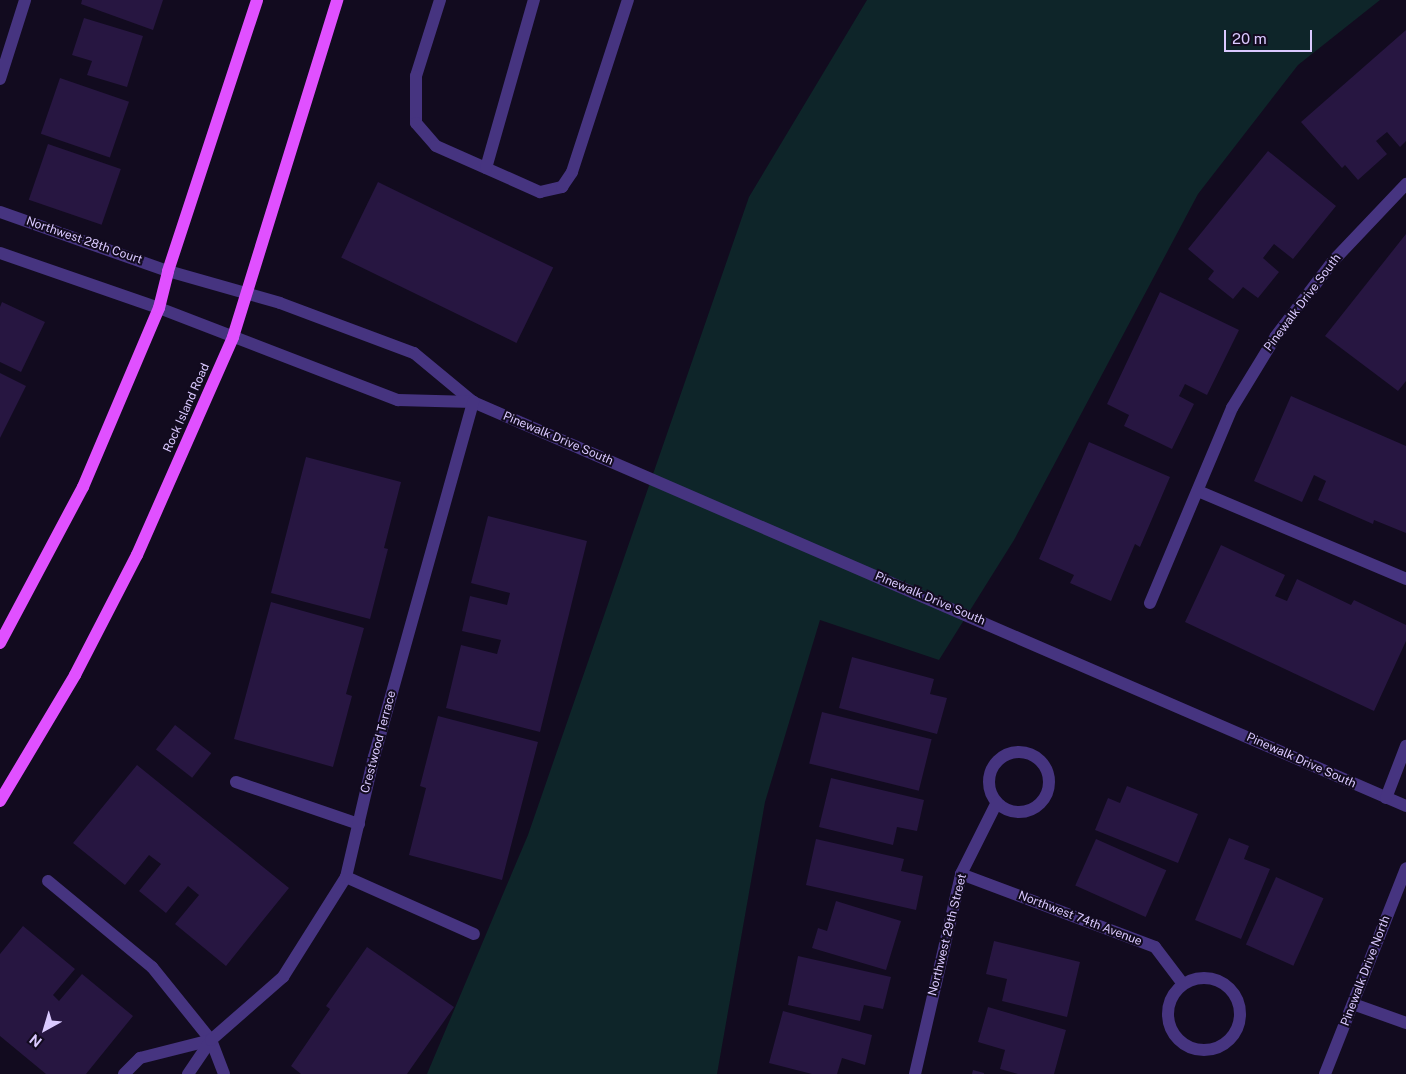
<!DOCTYPE html>
<style>
body{margin:0}
#map{position:relative;width:1406px;height:1074px;overflow:hidden;background:#120b1f;font-family:"Public Sans",sans-serif}
div>[style]{position:absolute}
[style*='--x']{left:calc(var(--x)*1px);top:calc(var(--y)*1px);width:calc(var(--w)*1px);rotate:calc(var(--a)*1deg)}
.green>*{inset:0;background:#0e2529}
.building>*{inset:0;background:#271641;transform-origin:0 0}
.minor>*{height:12px;margin:-6px;padding:0 6px;transform-origin:6px;border-radius:6px;background:#463480}
.minor>.ring{margin:-6px;padding:0;box-sizing:content-box;background:none;border:12px solid #463480;border-radius:50%}
.major>*{height:12px;margin:-6px;padding:0 6px;transform-origin:6px;border-radius:6px;background:#e050ff}
span{translate:-50% -50%;white-space:nowrap;text-align:center;line-height:1.15;-webkit-text-stroke:4px #120b1f;paint-order:stroke}
.street-label{font-size:12px;color:#dac9ff}
.north{position:absolute;left:20px;top:1004px;width:50px;height:50px;-webkit-text-stroke:4px #120b1f;paint-order:stroke;rotate:219deg;font-size:14px;font-weight:700;line-height:20px;text-align:center;color:#dac9ff}
.north::after{content:'';display:block;margin:auto;width:18px;height:22px;background:#dac9ff;clip-path:polygon(50% 0,100% 100%,50% 72%,0 100%)}
.scale{position:absolute;left:1224px;top:30px;width:88px;height:22px;box-sizing:border-box;border:2px solid #dac9ff;border-top:0;padding-left:6px;font-size:15px;line-height:18px;white-space:nowrap;color:#dac9ff;-webkit-text-stroke:4px #120b1f;paint-order:stroke}
</style>
<div id="map">
<div class="green">
<i style="clip-path:polygon(867px 0,1380px 0,1298px 65px,1198px 194px,1014px 540px,939px 660px,820px 620px,765px 802px,717px 1074px,427px 1074px,528px 835px,749px 197px)"></i>
</div>
<div class="building">
<i style="clip-path:polygon(82px 0,163px 0,153px 30px,81px 4px)"></i>
<i style="clip-path:polygon(84px 18px,143px 36px,127px 87px,87px 75px,92px 61px,72px 55px)"></i>
<i style="clip-path:polygon(1406px 30px,1406px 141px,1400px 147px,1387px 132px,1376px 141px,1387px 154px,1358px 180px,1345px 165px,1342px 168px,1301px 122px)"></i>
<i style="left:60px;top:78px;width:73px;height:59px;rotate:19deg"></i>
<i style="left:48px;top:144px;width:77px;height:59px;rotate:19deg"></i>
<i style="clip-path:polygon(1268px 151px,1336px 206px,1293px 259px,1274px 244px,1263px 258px,1279px 272px,1258px 298px,1243px 287px,1233px 299px,1208px 279px,1214px 271px,1188px 249px)"></i>
<i style="left:378px;top:182px;width:195px;height:84px;rotate:26deg"></i>
<i style="clip-path:polygon(1406px 234px,1406px 381px,1398px 391px,1325px 336px)"></i>
<i style="clip-path:polygon(1160px 292px,1239px 330px,1207px 395px,1185px 384px,1179px 396px,1194px 404px,1172px 449px,1124px 426px,1129px 415px,1107px 404px)"></i>
<i style="clip-path:polygon(2px 302px,45px 322px,21px 372px,0 362px,0 307px)"></i>
<i style="clip-path:polygon(0 373px,26px 386px,0 438px)"></i>
<i style="clip-path:polygon(1291px 396px,1406px 446px,1406px 533px,1374px 520px,1373px 524px,1318px 500px,1326px 481px,1314px 475px,1302px 502px,1254px 481px)"></i>
<i style="clip-path:polygon(1089px 442px,1170px 477px,1140px 547px,1135px 544px,1111px 601px,1070px 583px,1074px 575px,1039px 559px)"></i>
<i style="clip-path:polygon(306px 457px,401px 482px,384px 548px,388px 549px,370px 619px,271px 593px)"></i>
<i style="clip-path:polygon(488px 516px,587px 541px,540px 732px,446px 708px,461px 645px,497px 654px,501px 640px,462px 631px,470px 596px,507px 605px,510px 593px,471px 583px)"></i>
<i style="clip-path:polygon(1221px 545px,1285px 575px,1275px 596px,1287px 601px,1297px 579px,1351px 605px,1354px 600px,1406px 625px,1406px 641px,1374px 711px,1185px 622px)"></i>
<i style="clip-path:polygon(271px 602px,364px 628px,346px 694px,352px 696px,333px 767px,234px 739px)"></i>
<i style="clip-path:polygon(852px 657px,934px 679px,930px 694px,947px 698px,937px 734px,839px 708px)"></i>
<i style="left:822px;top:712px;width:113px;height:53px;rotate:14deg"></i>
<i style="clip-path:polygon(438px 716px,538px 742px,502px 880px,409px 855px,426px 788px,420px 786px)"></i>
<i style="left:175px;top:725px;width:46px;height:31px;rotate:38deg"></i>
<i style="clip-path:polygon(137px 765px,289px 888px,226px 966px,175px 924px,199px 895px,188px 886px,166px 913px,139px 891px,161px 864px,149px 855px,125px 885px,73px 843px)"></i>
<i style="clip-path:polygon(831px 778px,924px 800px,917px 831px,897px 827px,893px 845px,819px 827px)"></i>
<i style="clip-path:polygon(1127px 786px,1198px 814px,1178px 863px,1095px 830px,1108px 798px,1120px 803px)"></i>
<i style="clip-path:polygon(1229px 838px,1249px 846px,1244px 859px,1270px 869px,1241px 939px,1195px 920px)"></i>
<i style="clip-path:polygon(816px 839px,904px 859px,901px 871px,923px 876px,916px 910px,806px 885px)"></i>
<i style="left:1096px;top:839px;width:77px;height:51px;rotate:24deg"></i>
<i style="left:1276px;top:877px;width:52px;height:74px;rotate:24deg"></i>
<i style="clip-path:polygon(836px 901px,901px 921px,886px 970px,812px 948px,818px 928px,827px 931px)"></i>
<i style="clip-path:polygon(23px 926px,75px 969px,53px 995px,59px 1001px,82px 974px,133px 1016px,86px 1074px,46px 1074px,0 1036px,0 954px)"></i>
<i style="clip-path:polygon(994px 941px,1080px 962px,1067px 1017px,1002px 1001px,1007px 979px,986px 974px)"></i>
<i style="clip-path:polygon(367px 947px,454px 1007px,407px 1074px,301px 1074px,291px 1066px,330px 1009px,326px 1006px)"></i>
<i style="clip-path:polygon(798px 956px,891px 977px,883px 1009px,864px 1005px,860px 1021px,788px 1005px)"></i>
<i style="clip-path:polygon(988px 1007px,1066px 1030px,1054px 1074px,1018px 1074px,1000px 1069px,1005px 1050px,978px 1042px)"></i>
<i style="clip-path:polygon(783px 1011px,872px 1035px,865px 1065px,842px 1058px,837px 1074px,812px 1074px,769px 1063px)"></i>
<i style="clip-path:polygon(973px 1070px,984px 1073px,984px 1074px,972px 1074px)"></i>
</div>
<div class="minor">
<i style="--x:440;--y:0;--w:80;--a:107.5"></i>
<i style="--x:416;--y:76;--w:47;--a:90"></i>
<i style="--x:416;--y:123;--w:30;--a:49"></i>
<i style="--x:436;--y:146;--w:114;--a:23.9"></i>
<i style="--x:540;--y:192;--w:23;--a:-13"></i>
<i style="--x:562;--y:187;--w:18;--a:-56"></i>
<i style="--x:572;--y:172;--w:181;--a:-72"></i>
<i style="--x:0;--y:79;--w:83;--a:-72.4"></i>
<i style="--x:486;--y:168;--w:175;--a:-74.1"></i>
<i style="--x:0;--y:212;--w:178;--a:19.4"></i>
<i style="--x:168;--y:271;--w:116;--a:15.9"></i>
<i style="--x:280;--y:303;--w:143;--a:20.5"></i>
<i style="--x:414;--y:353;--w:77;--a:39.7"></i>
<i style="--x:473;--y:402;--w:1017;--a:23.41"></i>
<i style="--x:0;--y:253;--w:168;--a:19.1"></i>
<i style="--x:159;--y:308;--w:256;--a:21.1"></i>
<i style="--x:398;--y:400;--w:75;--a:1.5"></i>
<i style="--x:1198;--y:491;--w:226;--a:22.9"></i>
<i style="--x:1150;--y:603;--w:212;--a:-67.2"></i>
<i style="--x:1232;--y:408;--w:84;--a:-58.6"></i>
<i style="--x:1276;--y:336;--w:96;--a:-52.7"></i>
<i style="--x:1334;--y:260;--w:105;--a:-46.5"></i>
<i class="ring" style="left:989px;top:752px;width:48px;height:48px"></i>
<i style="--x:236;--y:782;--w:130;--a:18.9"></i>
<i style="--x:1386;--y:798;--w:56;--a:-69"></i>
<i style="--x:961;--y:874;--w:207;--a:20.6"></i>
<i style="--x:1155;--y:947;--w:46;--a:52.9"></i>
<i style="--x:346;--y:877;--w:140;--a:24"></i>
<i style="--x:48;--y:881;--w:135;--a:39.6"></i>
<i style="--x:152;--y:967;--w:94;--a:51.1"></i>
<i style="--x:211;--y:1040;--w:36;--a:69"></i>
<i class="ring" style="left:1168px;top:978px;width:60px;height:60px"></i>
<i style="--x:1353;--y:1004;--w:56;--a:19.7"></i>
<i style="--x:124;--y:1074;--w:23;--a:-45"></i>
<i style="--x:140;--y:1058;--w:73;--a:-14.2"></i>
<i style="--x:188;--y:1074;--w:41;--a:-55.9"></i>
<i style="--x:211;--y:1040;--w:96;--a:-41.2"></i>
<i style="--x:283;--y:977;--w:118;--a:-57.8"></i>
<i style="--x:346;--y:877;--w:123;--a:-76.9"></i>
<i style="--x:374;--y:757;--w:369;--a:-74.4"></i>
<i style="--x:915;--y:1074;--w:205;--a:-77"></i>
<i style="--x:961;--y:874;--w:80;--a:-63.4"></i>
<i style="--x:1325;--y:1074;--w:221;--a:-68.5"></i>
</div>
<div class="major">
<i style="--x:0;--y:643;--w:177;--a:-62"></i>
<i style="--x:83;--y:487;--w:194;--a:-67"></i>
<i style="--x:159;--y:308;--w:38;--a:-76"></i>
<i style="--x:168;--y:271;--w:285;--a:-71.8"></i>
<i style="--x:0;--y:801;--w:147;--a:-59.2"></i>
<i style="--x:75;--y:675;--w:135;--a:-62.7"></i>
<i style="--x:137;--y:555;--w:238;--a:-66.2"></i>
<i style="--x:233;--y:337;--w:353;--a:-72.8"></i>
</div>
<div class="street-label">
<span style="left:84px;top:241px;rotate:19deg">Northwest 28th Court</span>
<span style="left:1303px;top:303px;rotate:-53deg">Pinewalk Drive South</span>
<span style="left:187px;top:408px;rotate:-66deg">Rock Island Road</span>
<span style="left:558px;top:439px;rotate:23deg">Pinewalk Drive South</span>
<span style="left:930px;top:599px;rotate:23deg">Pinewalk Drive South</span>
<span style="left:379px;top:742px;rotate:-75deg">Crestwood Terrace</span>
<span style="left:1301px;top:761px;rotate:24deg">Pinewalk Drive South</span>
<span style="left:1080px;top:919px;rotate:21deg">Northwest 74th Avenue</span>
<span style="left:948px;top:935px;rotate:-76deg">Northwest 29th Street</span>
<span style="left:1366px;top:971px;rotate:-69deg">Pinewalk Drive North</span>
</div>
<div class="north">N</div>
<div class="scale">20 m</div>
</div>
